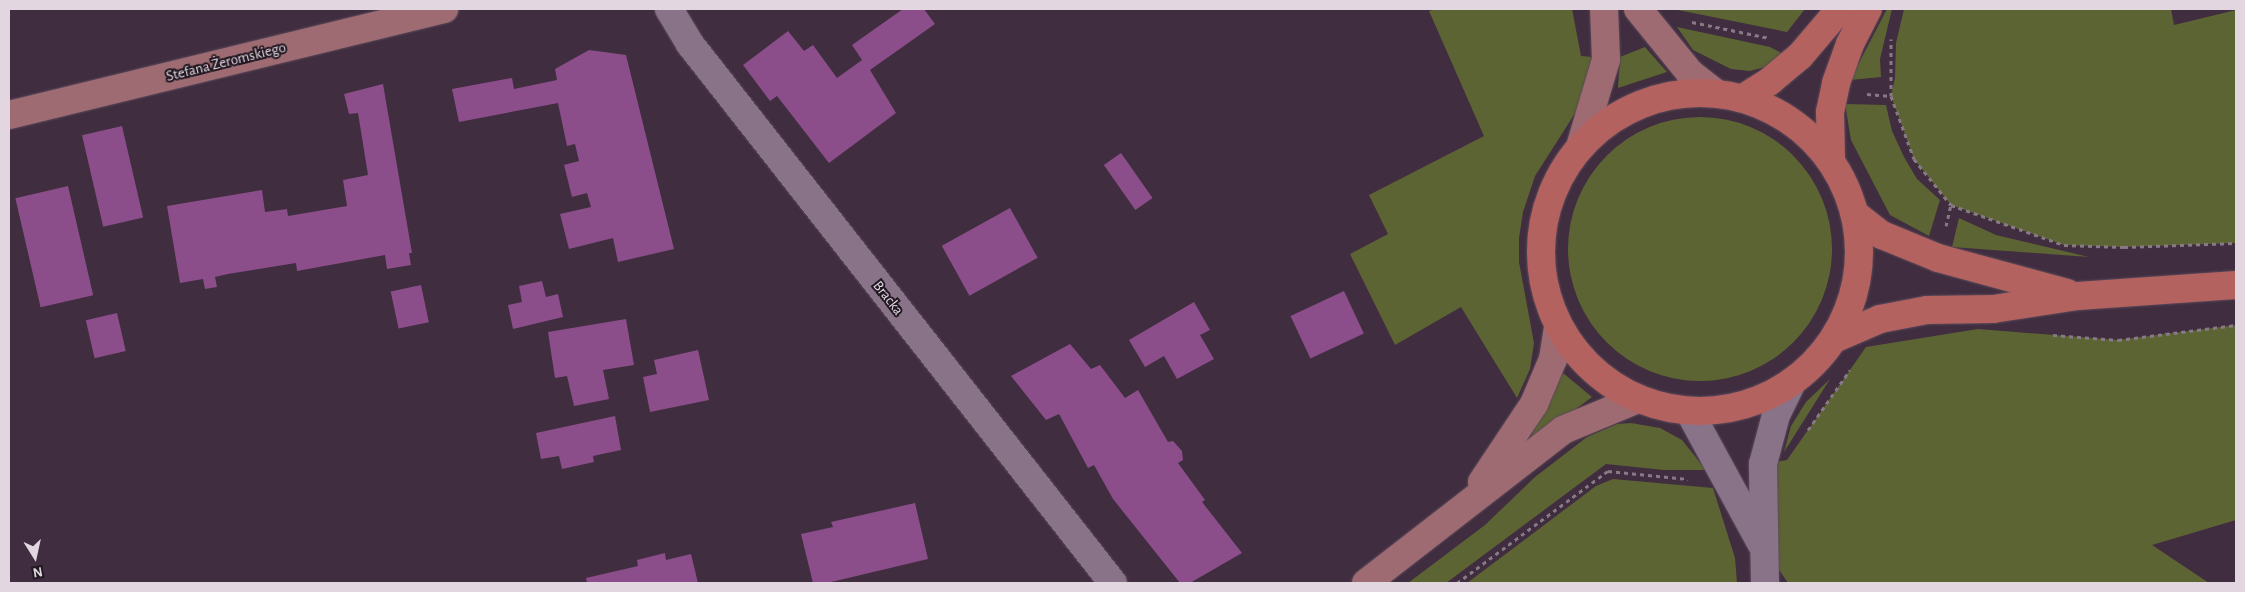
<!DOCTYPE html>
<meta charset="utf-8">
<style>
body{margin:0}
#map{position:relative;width:2245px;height:592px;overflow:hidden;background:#402d3f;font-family:"Alegreya Sans",sans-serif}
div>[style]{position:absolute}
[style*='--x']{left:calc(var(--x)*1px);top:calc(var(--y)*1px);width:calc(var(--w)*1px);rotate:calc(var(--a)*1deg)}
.green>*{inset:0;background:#5d6433}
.round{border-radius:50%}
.building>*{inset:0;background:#8b4e8a;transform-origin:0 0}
.path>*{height:3px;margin-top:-1.5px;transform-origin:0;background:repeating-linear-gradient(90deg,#887987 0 4px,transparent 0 8px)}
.roads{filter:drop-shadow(0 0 1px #5b4a5a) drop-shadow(0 0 1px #5b4a5a)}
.street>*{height:28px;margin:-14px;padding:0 14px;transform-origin:14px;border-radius:14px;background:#897388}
.secondary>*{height:28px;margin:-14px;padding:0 14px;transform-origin:14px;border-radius:14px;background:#9f6b73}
.primary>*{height:28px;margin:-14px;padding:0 14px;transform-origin:14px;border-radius:14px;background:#b4625f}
.primary>.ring{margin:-14px;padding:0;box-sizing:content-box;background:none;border:28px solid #b4625f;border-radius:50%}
span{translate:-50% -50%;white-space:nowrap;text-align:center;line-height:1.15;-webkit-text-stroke:4px #211821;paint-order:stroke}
.street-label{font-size:15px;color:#e2d6e1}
.frame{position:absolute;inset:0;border:10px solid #e2d6e1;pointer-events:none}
.north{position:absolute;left:10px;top:532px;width:50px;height:50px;-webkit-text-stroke:4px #211821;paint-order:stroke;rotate:170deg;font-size:14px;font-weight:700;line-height:20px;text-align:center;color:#e2d6e1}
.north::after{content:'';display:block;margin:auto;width:18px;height:22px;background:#e2d6e1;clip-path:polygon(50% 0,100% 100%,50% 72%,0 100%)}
</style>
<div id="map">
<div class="green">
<i style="clip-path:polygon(1435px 9px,1572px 9px,1581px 56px,1592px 57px,1581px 104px,1535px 176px,1523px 212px,1519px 238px,1519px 262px,1534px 343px,1530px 369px,1517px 398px,1461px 307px,1395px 345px,1350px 254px,1388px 234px,1369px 195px,1484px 136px,1429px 11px)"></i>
<i style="clip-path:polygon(1673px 9px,1805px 9px,1787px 32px)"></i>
<i style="clip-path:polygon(1887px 9px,1892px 9px,1880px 59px,1881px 77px,1850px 80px)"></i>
<i style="clip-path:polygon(1904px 9px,2171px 9px,2174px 25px,2236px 10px,2236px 243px,2124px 247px,2064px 245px,1951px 205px,1914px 159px,1891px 96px,1895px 78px,1896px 43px)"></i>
<i style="clip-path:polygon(1677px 27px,1770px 47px,1785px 55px,1772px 65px,1750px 71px,1731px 69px,1693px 50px)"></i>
<i style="clip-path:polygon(1645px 47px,1667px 72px,1618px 88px,1620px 57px)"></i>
<i style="clip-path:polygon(1845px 104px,1886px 105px,1892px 131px,1904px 157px,1917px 179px,1940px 200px,1929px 236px,1890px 215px,1851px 140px)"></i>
<i class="round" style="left:1568px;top:117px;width:264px;height:264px"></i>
<i style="clip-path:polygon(1959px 218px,1996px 235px,2089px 257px,1952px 247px)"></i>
<i style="clip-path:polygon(2236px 325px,2236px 520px,2152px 545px,2209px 583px,1788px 583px,1763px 546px,1763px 464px,1787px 460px,1866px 347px,1978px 329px,2118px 340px)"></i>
<i style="clip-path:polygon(1563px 373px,1592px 397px,1533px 441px,1530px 438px)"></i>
<i style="clip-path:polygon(1830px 379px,1784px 452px,1791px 426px,1806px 402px)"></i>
<i style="clip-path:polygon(1631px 423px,1660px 428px,1682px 440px,1706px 470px,1664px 470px,1606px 464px,1446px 583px,1408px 583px,1485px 525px,1535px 477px,1587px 437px,1617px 424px)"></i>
<i style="clip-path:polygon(1613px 479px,1713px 488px,1735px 558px,1737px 583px,1467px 583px,1596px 486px)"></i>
</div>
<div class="building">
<i style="clip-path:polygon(903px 9px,924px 9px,935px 24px,870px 70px,896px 113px,829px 163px,777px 96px,770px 101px,743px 65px,788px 31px,804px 51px,813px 45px,837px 78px,862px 60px,852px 45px)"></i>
<i style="clip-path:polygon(589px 50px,626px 55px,674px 249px,618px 262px,613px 238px,569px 249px,560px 214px,591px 207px,587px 193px,572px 197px,564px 165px,579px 161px,575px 144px,567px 146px,558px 103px,459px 122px,452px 89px,512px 78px,514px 89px,557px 80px,555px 69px)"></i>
<i style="clip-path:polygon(383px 84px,412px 253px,409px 253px,411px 265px,387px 269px,385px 255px,297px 271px,296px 263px,228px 274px,215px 277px,217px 287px,205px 289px,203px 279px,180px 283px,167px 206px,262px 190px,265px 212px,287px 209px,288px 216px,347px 206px,343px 180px,368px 175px,358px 113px,349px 114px,344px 94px)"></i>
<i style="left:122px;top:126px;width:94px;height:41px;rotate:77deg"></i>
<i style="left:1121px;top:153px;width:55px;height:21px;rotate:55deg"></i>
<i style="left:68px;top:186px;width:112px;height:54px;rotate:77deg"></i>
<i style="left:1010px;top:208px;width:57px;height:78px;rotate:61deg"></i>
<i style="clip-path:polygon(542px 281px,546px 297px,558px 294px,563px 317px,513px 329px,508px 305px,522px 302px,519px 286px)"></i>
<i style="left:421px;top:285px;width:38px;height:31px;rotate:78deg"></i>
<i style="left:1344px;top:291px;width:47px;height:59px;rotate:65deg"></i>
<i style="clip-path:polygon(1194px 302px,1210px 330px,1200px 335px,1214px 359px,1177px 379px,1164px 356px,1145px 367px,1129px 340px)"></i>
<i style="left:117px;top:313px;width:39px;height:32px;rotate:77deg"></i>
<i style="clip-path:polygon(626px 319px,634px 365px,603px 370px,609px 399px,574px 406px,567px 376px,555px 378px,548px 332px)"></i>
<i style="clip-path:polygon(1070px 344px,1091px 369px,1100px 365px,1125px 398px,1138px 390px,1168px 442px,1173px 441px,1182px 451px,1183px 460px,1178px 463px,1205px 500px,1202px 502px,1242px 553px,1190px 583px,1180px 583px,1113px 499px,1094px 465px,1088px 468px,1059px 414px,1046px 420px,1011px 376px)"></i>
<i style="clip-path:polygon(698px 350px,709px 400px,650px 412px,643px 377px,657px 374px,654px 360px)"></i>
<i style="clip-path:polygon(615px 416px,621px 450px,593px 456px,594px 462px,562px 469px,559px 456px,541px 459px,536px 433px)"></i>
<i style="clip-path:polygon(915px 503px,928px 559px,827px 583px,813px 583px,801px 534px,833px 527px,831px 522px)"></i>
<i style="clip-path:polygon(665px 553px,666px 560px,691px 554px,698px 583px,587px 583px,586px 578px,638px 566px,637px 560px)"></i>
</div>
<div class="path">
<i style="--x:1692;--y:22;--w:79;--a:11.7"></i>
<i style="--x:1867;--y:94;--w:24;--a:5"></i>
<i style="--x:1891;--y:96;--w:67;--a:69.9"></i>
<i style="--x:1914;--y:159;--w:59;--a:51.2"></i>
<i style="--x:1951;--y:205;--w:120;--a:19.5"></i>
<i style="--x:2064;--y:245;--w:60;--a:1.9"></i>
<i style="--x:2124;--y:247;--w:112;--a:-2"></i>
<i style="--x:1891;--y:96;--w:57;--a:-90"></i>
<i style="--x:1946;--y:226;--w:22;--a:-77"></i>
<i style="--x:2053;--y:335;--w:65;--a:4.4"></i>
<i style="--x:2118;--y:340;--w:119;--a:-7.2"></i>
<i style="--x:1808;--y:430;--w:73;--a:-55"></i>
<i style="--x:1457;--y:583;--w:188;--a:-36.6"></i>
<i style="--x:1608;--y:471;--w:80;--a:5.7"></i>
</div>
<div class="roads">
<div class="street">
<i style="--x:669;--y:9;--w:41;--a:59"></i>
<i style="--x:690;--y:44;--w:685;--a:51.88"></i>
<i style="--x:1689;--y:411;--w:150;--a:61.4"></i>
<i style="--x:1765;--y:583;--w:119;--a:-91"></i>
<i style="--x:1763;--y:464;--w:51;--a:-75.1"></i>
<i style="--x:1776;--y:415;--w:37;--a:-64"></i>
</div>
<div class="secondary">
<i style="--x:1638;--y:9;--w:82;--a:50.9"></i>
<i style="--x:1690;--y:73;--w:33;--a:38"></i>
<i style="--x:9;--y:115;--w:448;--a:-13.7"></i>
<i style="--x:1580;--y:147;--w:91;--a:-73.4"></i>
<i style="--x:1606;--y:60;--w:51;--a:-92.2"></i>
<i style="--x:1482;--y:482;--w:94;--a:-56.3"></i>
<i style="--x:1534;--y:404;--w:49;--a:-67.1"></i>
<i style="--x:1553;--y:359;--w:33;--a:-81"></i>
<i style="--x:1366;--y:583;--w:249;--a:-37.8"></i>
<i style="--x:1563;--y:430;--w:81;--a:-22.5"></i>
</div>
<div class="primary">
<i class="ring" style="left:1541px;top:93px;width:290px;height:290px"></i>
<i style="--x:1743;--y:98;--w:32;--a:-32"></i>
<i style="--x:1770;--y:81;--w:39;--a:-40"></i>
<i style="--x:1800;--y:56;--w:62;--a:-49.6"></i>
<i style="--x:1831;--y:159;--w:47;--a:-91.2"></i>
<i style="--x:1830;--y:112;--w:30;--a:-78"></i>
<i style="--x:1836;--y:83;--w:41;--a:-70.3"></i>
<i style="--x:1850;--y:44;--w:39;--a:-63"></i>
<i style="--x:1856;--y:215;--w:33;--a:38"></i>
<i style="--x:1882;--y:235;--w:61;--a:22.3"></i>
<i style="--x:1938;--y:258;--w:134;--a:15.2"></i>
<i style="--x:1834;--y:339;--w:50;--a:-23.5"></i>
<i style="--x:1880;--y:319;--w:48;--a:-10.8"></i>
<i style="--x:1927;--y:310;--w:66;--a:-0.9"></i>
<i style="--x:1993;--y:309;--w:86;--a:-8.7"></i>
<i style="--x:2078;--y:296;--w:158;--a:-4"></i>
</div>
</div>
<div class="street-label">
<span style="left:226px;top:62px;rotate:-14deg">Stefana Żeromskiego</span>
<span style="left:888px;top:298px;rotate:52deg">Bracka</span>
</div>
<div class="frame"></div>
<div class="north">N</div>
</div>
